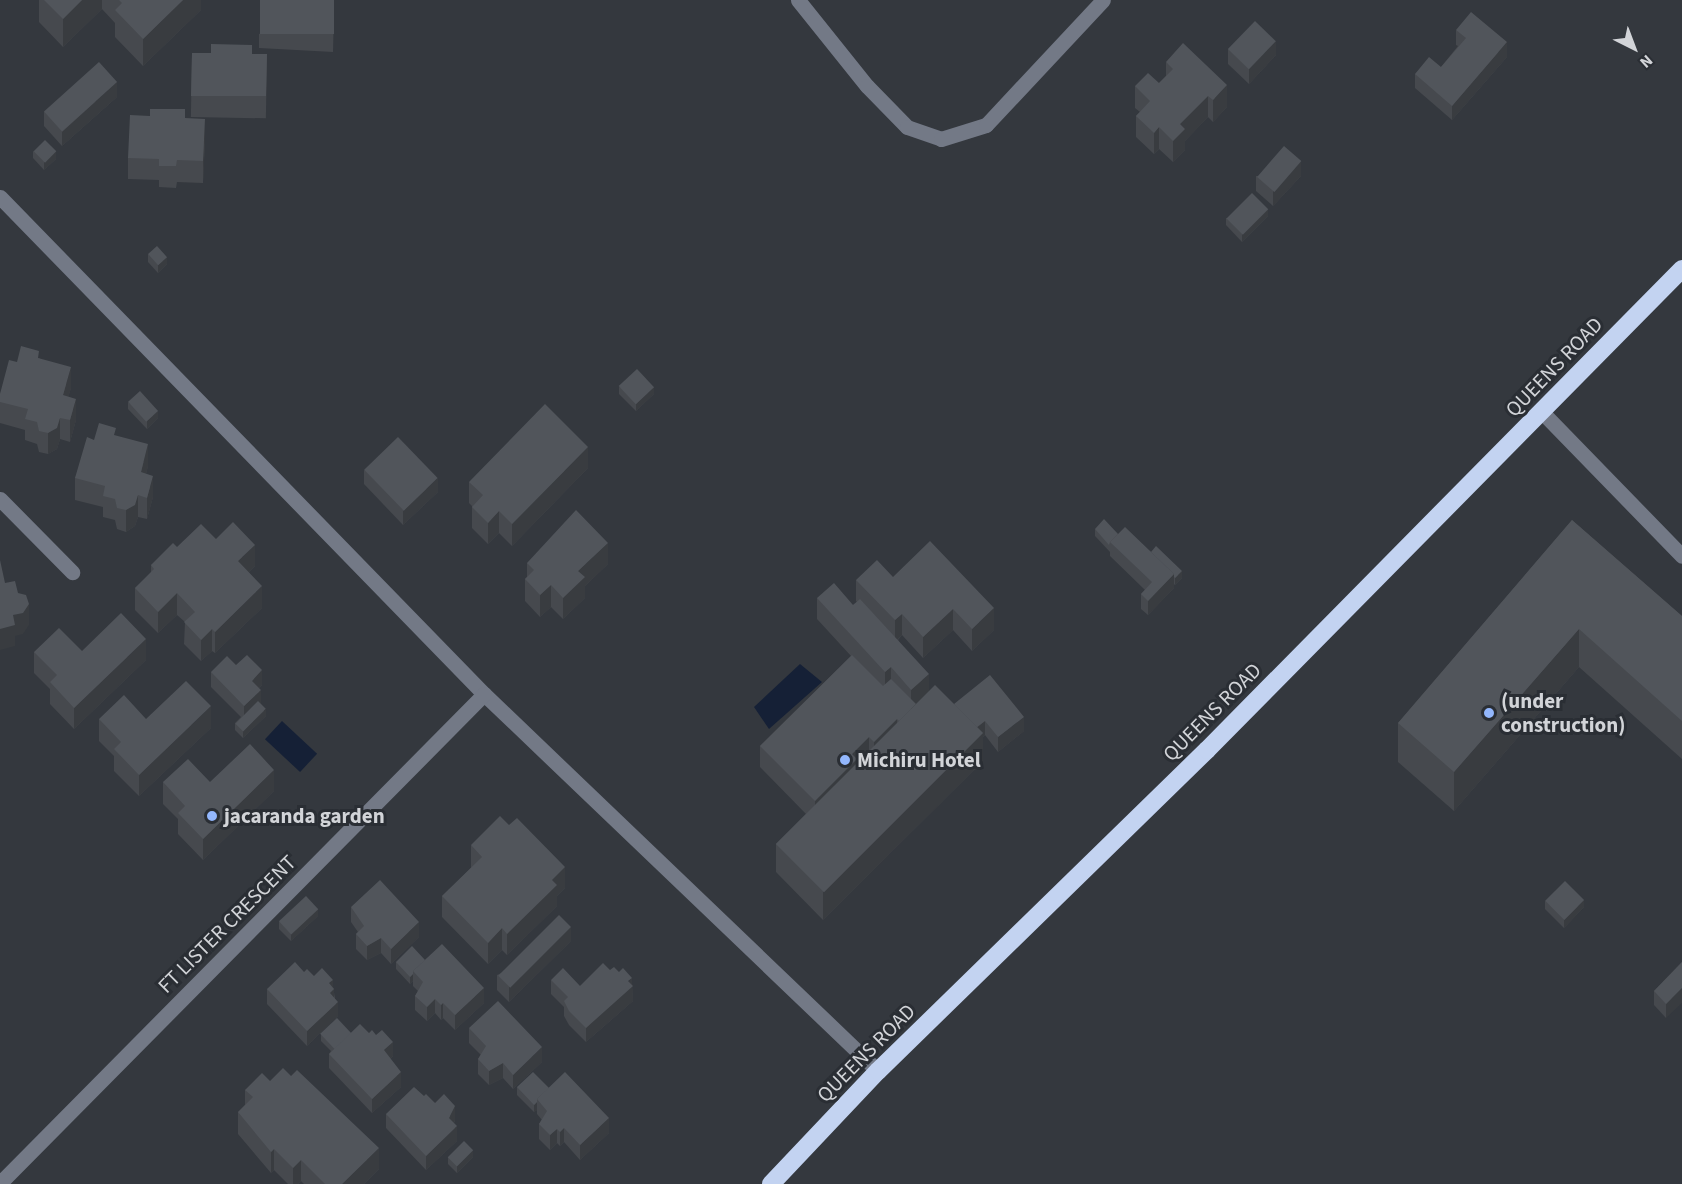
<!DOCTYPE html>
<style>
body{margin:0}
#map{position:relative;width:1682px;height:1184px;overflow:hidden;background:#34383e;font-family:"Source Sans 3",sans-serif}
div>[style]{position:absolute}
[style*='--x']{left:calc(var(--x)*1px);top:calc(var(--y)*1px);width:calc(var(--w)*1px);rotate:calc(var(--a)*1deg)}
.water>*{inset:0;background:#152036;transform-origin:0 0}
.minor>*{height:15px;margin:-7.5px;padding:0 7.5px;transform-origin:7.5px;border-radius:7.5px;background:#737986}
.highway>*{height:18px;margin:-9px;padding:0 9px;transform-origin:9px;border-radius:9px;background:#c3d3f1}
.wall>*{inset:0;background:#46494e;transform-origin:0 0}
.shaded-wall>*{inset:0;background:#393c40}
.building>*{inset:0;background:#51555b;transform-origin:0 0}
.dots>*{width:16px;height:16px;translate:-50% -50%;box-sizing:border-box;border:3px solid #2a2e34;border-radius:50%}
span{translate:-50% -50%;white-space:nowrap;text-align:center;line-height:1.15;-webkit-text-stroke:6px #2a2e34;paint-order:stroke}
.street-label{font-size:21px;color:#d2d4d8}
.poi-label{font-size:21px;color:#d2d4d8;font-weight:700}
.left{translate:0 -50%;text-align:left}
.north{position:absolute;left:1604px;top:18px;width:60px;height:60px;-webkit-text-stroke:4px #2a2e34;paint-order:stroke;rotate:138deg;font-size:16px;font-weight:700;line-height:24px;text-align:center;color:#d2d4d8}
.north::after{content:'';display:block;margin:auto;width:21px;height:27px;background:#d2d4d8;clip-path:polygon(50% 0,100% 100%,50% 72%,0 100%)}
</style>
<div id="map">
<div class="water">
<i style="clip-path:polygon(800px 664px,822px 682px,769px 729px,754px 707px)"></i>
<i style="left:282px;top:721px;width:48px;height:25px;rotate:43deg"></i>
</div>
<div class="minor">
<i style="--x:798;--y:0;--w:110;--a:51.3"></i>
<i style="--x:867;--y:86;--w:57;--a:45.7"></i>
<i style="--x:907;--y:127;--w:36;--a:19"></i>
<i style="--x:941;--y:139;--w:47;--a:-17.3"></i>
<i style="--x:986;--y:125;--w:171;--a:-46.9"></i>
<i style="--x:0;--y:197;--w:694;--a:45.76"></i>
<i style="--x:484;--y:694;--w:545;--a:43.74"></i>
<i style="--x:1541;--y:411;--w:202;--a:45.8"></i>
<i style="--x:0;--y:499;--w:103;--a:45.4"></i>
<i style="--x:0;--y:1183;--w:688;--a:-45.29"></i>
</div>
<div class="highway">
<i style="--x:771;--y:1184;--w:156;--a:-46.6"></i>
<i style="--x:878;--y:1071;--w:460;--a:-44.3"></i>
<i style="--x:1207;--y:750;--w:676;--a:-45.36"></i>
</div>
<div class="wall">
<i style="clip-path:polygon(39px 0,201px 0,201px 10px,143px 66px,115px 37px,115px 23px,102px 9px,63px 47px,39px 22px)"></i>
<i style="clip-path:polygon(334px 11px,333px 52px,259px 48px,259px 34px)"></i>
<i style="clip-path:polygon(1456px 30px,1507px 57px,1452px 120px,1415px 88px,1415px 74px,1441px 67px,1458px 46px,1456px 45px)"></i>
<i style="clip-path:polygon(1228px 49px,1276px 55px,1249px 84px,1228px 64px)"></i>
<i style="left:192px;top:53px;width:75px;height:64px;rotate:1deg"></i>
<i style="clip-path:polygon(1166px 62px,1227px 107px,1213px 122px,1208px 117px,1185px 141px,1185px 150px,1173px 162px,1159px 149px,1154px 154px,1136px 137px,1136px 116px,1140px 112px,1135px 108px,1135px 86px,1159px 83px,1166px 76px)"></i>
<i style="clip-path:polygon(117px 97px,62px 146px,44px 126px,44px 112px)"></i>
<i style="clip-path:polygon(185px 118px,205px 140px,203px 183px,177px 182px,176px 188px,159px 187px,159px 180px,128px 179px,128px 158px)"></i>
<i style="clip-path:polygon(33px 151px,56px 159px,44px 170px,33px 158px)"></i>
<i style="clip-path:polygon(1256px 176px,1301px 176px,1273px 206px,1256px 191px)"></i>
<i style="clip-path:polygon(1268px 216px,1242px 242px,1226px 225px,1226px 218px)"></i>
<i style="clip-path:polygon(148px 254px,167px 264px,158px 273px,148px 262px)"></i>
<i style="clip-path:polygon(39px 358px,71px 388px,68px 397px,76px 420px,70px 442px,60px 439px,57px 449px,48px 454px,39px 452px,37px 444px,25px 440px,25px 430px,0 423px,0 394px,17px 362px)"></i>
<i style="clip-path:polygon(619px 387px,654px 394px,636px 411px,619px 394px)"></i>
<i style="clip-path:polygon(128px 402px,158px 418px,147px 429px,128px 409px)"></i>
<i style="clip-path:polygon(116px 436px,148px 466px,146px 474px,153px 497px,147px 519px,138px 517px,135px 526px,126px 532px,117px 529px,115px 520px,103px 517px,103px 507px,75px 500px,75px 478px,94px 440px)"></i>
<i style="clip-path:polygon(588px 468px,512px 546px,499px 533px,488px 544px,472px 528px,472px 506px,469px 503px,469px 482px)"></i>
<i style="clip-path:polygon(364px 470px,438px 492px,403px 525px,364px 484px)"></i>
<i style="clip-path:polygon(1572px 520px,1682px 616px,1682px 759px,1579px 667px,1454px 811px,1398px 762px,1398px 723px)"></i>
<i style="clip-path:polygon(1095px 529px,1118px 534px,1151px 552px,1182px 578px,1175px 585px,1174px 584px,1174px 588px,1148px 615px,1141px 609px,1141px 594px,1145px 590px,1110px 556px,1110px 552px,1095px 536px)"></i>
<i style="clip-path:polygon(216px 539px,255px 566px,249px 572px,262px 608px,215px 653px,212px 651px,201px 661px,184px 644px,185px 622px,177px 615px,158px 633px,135px 610px,135px 588px,151px 573px,151px 565px,177px 547px)"></i>
<i style="clip-path:polygon(527px 563px,608px 564px,585px 586px,585px 598px,563px 619px,551px 607px,540px 617px,525px 601px,525px 579px,527px 577px)"></i>
<i style="clip-path:polygon(893px 577px,994px 630px,972px 651px,953px 630px,923px 658px,902px 635px,898px 640px,929px 691px,954px 704px,1024px 731px,998px 752px,985px 735px,983px 737px,983px 761px,823px 920px,776px 872px,776px 844px,806px 814px,760px 767px,760px 746px,851px 656px,817px 619px,817px 598px,853px 605px,857px 602px,856px 601px,856px 580px)"></i>
<i style="clip-path:polygon(82px 651px,146px 660px,74px 729px,50px 704px,50px 689px,34px 673px,34px 652px)"></i>
<i style="clip-path:polygon(236px 665px,262px 685px,259px 688px,261px 704px,266px 716px,243px 738px,235px 730px,235px 723px,241px 717px,211px 687px,211px 672px)"></i>
<i style="clip-path:polygon(99px 719px,146px 719px,211px 728px,139px 796px,114px 771px,114px 756px,99px 741px)"></i>
<i style="clip-path:polygon(163px 782px,210px 782px,274px 791px,203px 860px,178px 834px,178px 819px,163px 804px)"></i>
<i style="clip-path:polygon(471px 845px,565px 888px,557px 896px,557px 906px,507px 955px,502px 950px,488px 964px,442px 917px,442px 896px,471px 868px)"></i>
<i style="clip-path:polygon(1545px 901px,1584px 907px,1564px 928px,1545px 909px)"></i>
<i style="clip-path:polygon(351px 907px,419px 937px,391px 964px,381px 953px,367px 960px,356px 949px,356px 934px,358px 932px,351px 922px)"></i>
<i style="clip-path:polygon(318px 916px,291px 941px,279px 929px,279px 922px)"></i>
<i style="clip-path:polygon(571px 941px,509px 1002px,497px 990px,497px 975px)"></i>
<i style="clip-path:polygon(425px 960px,484px 1003px,455px 1030px,443px 1018px,441px 1020px,435px 1013px,427px 1021px,415px 1010px,415px 996px,418px 991px,413px 986px,413px 981px,410px 984px,396px 969px,396px 962px)"></i>
<i style="clip-path:polygon(1682px 962px,1666px 1018px,1654px 1005px,1654px 991px)"></i>
<i style="clip-path:polygon(610px 970px,632px 985px,633px 1001px,586px 1042px,569px 1025px,564px 1016px,564px 1007px,551px 994px,551px 980px,580px 986px)"></i>
<i style="clip-path:polygon(304px 972px,333px 987px,338px 1016px,307px 1046px,267px 1004px,267px 989px)"></i>
<i style="clip-path:polygon(469px 1028px,542px 1062px,513px 1089px,503px 1078px,489px 1085px,478px 1074px,478px 1059px,481px 1055px,469px 1043px)"></i>
<i style="clip-path:polygon(351px 1033px,393px 1056px,390px 1059px,401px 1087px,372px 1113px,329px 1068px,329px 1054px,331px 1051px,321px 1041px,321px 1034px)"></i>
<i style="clip-path:polygon(270px 1081px,379px 1169px,364px 1184px,304px 1184px,301px 1181px,298px 1184px,288px 1184px,274px 1170px,271px 1173px,238px 1134px,238px 1112px,245px 1105px,245px 1090px)"></i>
<i style="clip-path:polygon(517px 1087px,549px 1088px,609px 1133px,580px 1160px,564px 1142px,560px 1146px,557px 1143px,550px 1150px,539px 1139px,539px 1124px,542px 1120px,537px 1114px,537px 1110px,534px 1112px,517px 1095px)"></i>
<i style="clip-path:polygon(424px 1096px,435px 1103px,455px 1120px,454px 1123px,457px 1141px,426px 1170px,386px 1128px,386px 1114px)"></i>
<i style="clip-path:polygon(448px 1157px,473px 1157px,457px 1173px,448px 1164px)"></i>
</div>
<div class="shaded-wall">
<i style="clip-path:polygon(82px 0,102px 0,102px 9px,63px 47px,63px 19px)"></i>
<i style="clip-path:polygon(183px 0,201px 0,201px 10px,143px 66px,143px 39px)"></i>
<i style="clip-path:polygon(1276px 41px,1276px 55px,1249px 84px,1249px 69px)"></i>
<i style="clip-path:polygon(1507px 42px,1507px 57px,1452px 120px,1452px 106px)"></i>
<i style="clip-path:polygon(117px 82px,117px 97px,62px 146px,62px 132px)"></i>
<i style="clip-path:polygon(1227px 85px,1227px 107px,1213px 122px,1213px 100px)"></i>
<i style="clip-path:polygon(1208px 96px,1208px 117px,1185px 141px,1185px 150px,1173px 162px,1173px 141px,1180px 124px)"></i>
<i style="clip-path:polygon(205px 119px,205px 140px,203px 183px,203px 161px)"></i>
<i style="clip-path:polygon(1159px 127px,1159px 149px,1154px 154px,1154px 133px)"></i>
<i style="clip-path:polygon(56px 151px,56px 159px,44px 170px,44px 162px)"></i>
<i style="clip-path:polygon(1301px 161px,1301px 176px,1273px 206px,1273px 192px)"></i>
<i style="clip-path:polygon(1268px 209px,1268px 216px,1242px 242px,1242px 234px)"></i>
<i style="clip-path:polygon(167px 257px,167px 264px,158px 273px,158px 265px)"></i>
<i style="clip-path:polygon(71px 367px,71px 388px,63px 416px,63px 395px)"></i>
<i style="clip-path:polygon(654px 387px,654px 394px,636px 411px,636px 404px)"></i>
<i style="clip-path:polygon(76px 399px,76px 420px,70px 442px,70px 420px)"></i>
<i style="clip-path:polygon(158px 411px,158px 418px,147px 429px,147px 421px)"></i>
<i style="clip-path:polygon(60px 418px,60px 439px,57px 449px,48px 454px,48px 433px)"></i>
<i style="clip-path:polygon(148px 444px,148px 466px,141px 494px,141px 472px)"></i>
<i style="clip-path:polygon(588px 447px,588px 468px,512px 546px,512px 524px)"></i>
<i style="clip-path:polygon(153px 476px,153px 497px,147px 519px,147px 498px)"></i>
<i style="clip-path:polygon(438px 478px,438px 492px,403px 525px,403px 511px)"></i>
<i style="clip-path:polygon(138px 495px,138px 517px,135px 526px,126px 532px,126px 510px)"></i>
<i style="clip-path:polygon(499px 511px,499px 533px,488px 544px,488px 523px)"></i>
<i style="clip-path:polygon(608px 543px,608px 564px,585px 586px,585px 598px,563px 619px,563px 598px,578px 571px)"></i>
<i style="clip-path:polygon(255px 545px,255px 566px,238px 583px,238px 561px)"></i>
<i style="clip-path:polygon(1182px 571px,1182px 578px,1175px 585px,1175px 578px)"></i>
<i style="clip-path:polygon(1174px 574px,1174px 588px,1148px 615px,1148px 601px)"></i>
<i style="clip-path:polygon(551px 585px,551px 607px,540px 617px,540px 595px)"></i>
<i style="clip-path:polygon(262px 586px,262px 608px,215px 653px,215px 632px)"></i>
<i style="clip-path:polygon(177px 593px,177px 615px,158px 633px,158px 612px)"></i>
<i style="clip-path:polygon(29px 604px,29px 625px,23px 634px,15px 636px,15px 646px,0 650px,0 629px,13px 615px)"></i>
<i style="clip-path:polygon(994px 608px,994px 630px,972px 651px,972px 629px)"></i>
<i style="clip-path:polygon(953px 609px,953px 630px,923px 658px,923px 637px)"></i>
<i style="clip-path:polygon(902px 614px,902px 635px,895px 642px,895px 620px)"></i>
<i style="clip-path:polygon(212px 629px,212px 651px,201px 661px,201px 640px)"></i>
<i style="clip-path:polygon(1579px 629px,1579px 667px,1454px 811px,1454px 772px)"></i>
<i style="clip-path:polygon(146px 639px,146px 660px,74px 729px,74px 708px)"></i>
<i style="clip-path:polygon(891px 667px,891px 688px,885px 693px,885px 672px)"></i>
<i style="clip-path:polygon(262px 670px,262px 685px,252px 695px,252px 681px)"></i>
<i style="clip-path:polygon(929px 674px,929px 695px,911px 711px,911px 690px)"></i>
<i style="clip-path:polygon(261px 690px,261px 704px,244px 721px,244px 706px)"></i>
<i style="clip-path:polygon(211px 706px,211px 728px,139px 796px,139px 775px)"></i>
<i style="clip-path:polygon(266px 709px,266px 716px,243px 738px,243px 731px)"></i>
<i style="clip-path:polygon(1024px 717px,1024px 731px,998px 752px,998px 737px)"></i>
<i style="clip-path:polygon(897px 719px,897px 740px,874px 764px,874px 742px)"></i>
<i style="clip-path:polygon(985px 721px,985px 735px,983px 737px,983px 761px,823px 920px,823px 892px,974px 730px)"></i>
<i style="clip-path:polygon(869px 737px,869px 759px,815px 823px,815px 801px,852px 754px)"></i>
<i style="clip-path:polygon(274px 770px,274px 791px,203px 860px,203px 839px)"></i>
<i style="clip-path:polygon(565px 867px,565px 888px,557px 896px,557px 906px,507px 955px,507px 934px,552px 880px)"></i>
<i style="clip-path:polygon(1584px 900px,1584px 907px,1564px 928px,1564px 920px)"></i>
<i style="clip-path:polygon(318px 909px,318px 916px,291px 941px,291px 934px)"></i>
<i style="clip-path:polygon(419px 922px,419px 937px,391px 964px,391px 949px)"></i>
<i style="clip-path:polygon(571px 927px,571px 941px,509px 1002px,509px 987px)"></i>
<i style="clip-path:polygon(502px 928px,502px 950px,488px 964px,488px 943px)"></i>
<i style="clip-path:polygon(381px 938px,381px 953px,367px 960px,367px 946px)"></i>
<i style="clip-path:polygon(413px 974px,413px 981px,410px 984px,410px 977px)"></i>
<i style="clip-path:polygon(632px 978px,633px 1001px,586px 1042px,586px 1028px)"></i>
<i style="clip-path:polygon(333px 980px,333px 991px,334px 989px,334px 1003px,330px 1008px,329px 983px)"></i>
<i style="clip-path:polygon(484px 988px,484px 1003px,455px 1030px,455px 1015px)"></i>
<i style="clip-path:polygon(1682px 988px,1682px 1003px,1666px 1018px,1666px 1004px)"></i>
<i style="clip-path:polygon(435px 999px,435px 1013px,427px 1021px,427px 1007px)"></i>
<i style="clip-path:polygon(338px 1002px,338px 1016px,307px 1046px,307px 1031px)"></i>
<i style="clip-path:polygon(443px 1003px,443px 1018px,441px 1020px,441px 1005px)"></i>
<i style="clip-path:polygon(393px 1042px,393px 1056px,384px 1064px,384px 1050px)"></i>
<i style="clip-path:polygon(542px 1047px,542px 1062px,513px 1089px,513px 1075px)"></i>
<i style="clip-path:polygon(503px 1063px,503px 1078px,489px 1085px,489px 1071px)"></i>
<i style="clip-path:polygon(401px 1072px,401px 1087px,372px 1113px,372px 1099px)"></i>
<i style="clip-path:polygon(537px 1102px,537px 1110px,534px 1112px,534px 1105px)"></i>
<i style="clip-path:polygon(455px 1106px,455px 1120px,449px 1132px,449px 1118px)"></i>
<i style="clip-path:polygon(609px 1118px,609px 1133px,580px 1160px,580px 1145px)"></i>
<i style="clip-path:polygon(457px 1126px,457px 1141px,426px 1170px,426px 1156px)"></i>
<i style="clip-path:polygon(564px 1128px,564px 1142px,560px 1146px,560px 1132px)"></i>
<i style="clip-path:polygon(557px 1129px,557px 1143px,550px 1150px,550px 1135px)"></i>
<i style="clip-path:polygon(379px 1148px,379px 1169px,364px 1184px,342px 1184px)"></i>
<i style="clip-path:polygon(274px 1149px,274px 1170px,271px 1173px,271px 1152px)"></i>
<i style="clip-path:polygon(473px 1150px,473px 1157px,457px 1173px,457px 1165px)"></i>
<i style="clip-path:polygon(301px 1160px,301px 1181px,298px 1184px,293px 1184px,293px 1168px)"></i>
</div>
<div class="building">
<i style="clip-path:polygon(44px 0,82px 0,63px 19px)"></i>
<i style="clip-path:polygon(119px 0,183px 0,143px 39px,115px 10px,122px 3px)"></i>
<i style="left:260px;top:0;width:74px;height:34px"></i>
<i style="clip-path:polygon(1471px 12px,1507px 42px,1452px 106px,1415px 74px,1429px 57px,1441px 67px,1466px 38px,1456px 30px)"></i>
<i style="left:1255px;top:21px;width:29px;height:39px;rotate:44deg"></i>
<i style="clip-path:polygon(1183px 43px,1227px 85px,1213px 100px,1208px 96px,1180px 124px,1185px 129px,1173px 141px,1159px 127px,1154px 133px,1136px 116px,1150px 101px,1135px 86px,1148px 73px,1159px 83px,1173px 69px,1166px 62px)"></i>
<i style="clip-path:polygon(211px 44px,252px 45px,252px 54px,267px 54px,266px 96px,191px 96px,192px 53px,211px 53px)"></i>
<i style="left:99px;top:62px;width:27px;height:74px;rotate:48deg"></i>
<i style="clip-path:polygon(150px 109px,185px 109px,185px 118px,205px 119px,203px 161px,177px 160px,176px 166px,159px 166px,159px 159px,128px 158px,130px 115px,150px 116px)"></i>
<i style="left:45px;top:140px;width:16px;height:16px;rotate:45deg"></i>
<i style="left:1284px;top:146px;width:23px;height:41px;rotate:41deg"></i>
<i style="left:1252px;top:193px;width:23px;height:36px;rotate:45deg"></i>
<i style="left:157px;top:246px;width:15px;height:12px;rotate:48deg"></i>
<i style="clip-path:polygon(21px 346px,39px 351px,38px 358px,71px 367px,63px 395px,76px 399px,70px 420px,60px 418px,57px 428px,48px 433px,39px 431px,37px 422px,25px 419px,28px 409px,0 402px,0 394px,9px 360px,17px 362px)"></i>
<i style="left:637px;top:369px;width:25px;height:25px;rotate:47deg"></i>
<i style="left:140px;top:391px;width:27px;height:16px;rotate:48deg"></i>
<i style="clip-path:polygon(545px 404px,588px 447px,512px 524px,499px 511px,488px 523px,472px 507px,483px 495px,469px 482px)"></i>
<i style="clip-path:polygon(99px 423px,116px 428px,114px 435px,148px 444px,141px 472px,153px 476px,147px 498px,138px 495px,135px 505px,126px 510px,117px 508px,115px 499px,103px 496px,105px 486px,75px 478px,87px 437px,94px 440px)"></i>
<i style="left:398px;top:437px;width:57px;height:47px;rotate:46deg"></i>
<i style="clip-path:polygon(576px 510px,608px 543px,578px 571px,585px 577px,563px 598px,551px 585px,540px 595px,525px 579px,534px 570px,527px 563px)"></i>
<i style="clip-path:polygon(1104px 519px,1118px 534px,1110px 542px,1109px 545px,1095px 529px)"></i>
<i style="clip-path:polygon(1572px 520px,1682px 616px,1682px 721px,1579px 629px,1454px 772px,1398px 723px)"></i>
<i style="clip-path:polygon(233px 522px,255px 545px,238px 561px,262px 586px,215px 632px,212px 629px,201px 640px,184px 622px,195px 612px,177px 593px,158px 612px,135px 588px,154px 569px,151px 565px,173px 543px,177px 547px,201px 524px,216px 539px)"></i>
<i style="clip-path:polygon(1125px 527px,1174px 574px,1148px 601px,1141px 594px,1152px 582px,1110px 542px)"></i>
<i style="clip-path:polygon(930px 541px,994px 608px,972px 629px,953px 609px,923px 637px,902px 614px,895px 620px,856px 580px,877px 560px,893px 577px)"></i>
<i style="clip-path:polygon(1156px 546px,1182px 571px,1175px 578px,1174px 577px,1174px 574px,1151px 552px)"></i>
<i style="clip-path:polygon(0 560px,5px 583px,15px 581px,18px 593px,26px 595px,29px 604px,23px 613px,13px 615px,15px 625px,0 629px)"></i>
<i style="clip-path:polygon(834px 583px,853px 605px,860px 599px,929px 674px,911px 690px,891px 667px,885px 672px,817px 598px)"></i>
<i style="clip-path:polygon(121px 613px,146px 639px,74px 708px,50px 682px,57px 675px,34px 652px,59px 628px,82px 651px)"></i>
<i style="clip-path:polygon(247px 655px,262px 670px,252px 681px,261px 690px,244px 706px,211px 672px,227px 656px,236px 665px)"></i>
<i style="clip-path:polygon(852px 655px,883px 686px,891px 679px,916px 704px,899px 721px,897px 719px,874px 742px,869px 737px,852px 754px,857px 759px,815px 801px,760px 746px)"></i>
<i style="clip-path:polygon(990px 675px,1024px 717px,998px 737px,985px 721px,977px 727px,954px 704px)"></i>
<i style="clip-path:polygon(186px 681px,211px 706px,139px 775px,114px 749px,121px 742px,99px 719px,124px 695px,146px 719px)"></i>
<i style="left:935px;top:685px;width:68px;height:225px;rotate:45deg"></i>
<i style="left:258px;top:701px;width:11px;height:32px;rotate:45deg"></i>
<i style="clip-path:polygon(250px 744px,274px 770px,203px 839px,178px 813px,185px 806px,163px 782px,188px 759px,210px 782px)"></i>
<i style="clip-path:polygon(500px 816px,509px 825px,517px 818px,565px 867px,552px 880px,557px 885px,507px 934px,502px 928px,488px 943px,442px 896px,482px 857px,471px 845px)"></i>
<i style="clip-path:polygon(380px 880px,419px 922px,391px 949px,381px 938px,367px 946px,356px 934px,364px 926px,351px 907px)"></i>
<i style="left:1565px;top:881px;width:27px;height:28px;rotate:45deg"></i>
<i style="left:306px;top:896px;width:18px;height:37px;rotate:47deg"></i>
<i style="left:559px;top:915px;width:17px;height:86px;rotate:45deg"></i>
<i style="clip-path:polygon(442px 944px,484px 988px,455px 1015px,443px 1003px,441px 1005px,435px 999px,427px 1007px,415px 996px,423px 982px,413px 971px)"></i>
<i style="clip-path:polygon(412px 946px,425px 960px,413px 971px,413px 974px,410px 977px,396px 962px)"></i>
<i style="clip-path:polygon(295px 962px,304px 972px,307px 969px,314px 976px,322px 968px,333px 980px,329px 983px,334px 989px,330px 993px,338px 1002px,307px 1031px,267px 989px)"></i>
<i style="clip-path:polygon(1682px 962px,1682px 988px,1666px 1004px,1654px 991px)"></i>
<i style="clip-path:polygon(603px 963px,610px 970px,614px 967px,619px 972px,623px 968px,632px 978px,628px 981px,633px 986px,586px 1028px,569px 1011px,564px 1001px,568px 997px,551px 980px,563px 968px,580px 986px)"></i>
<i style="clip-path:polygon(498px 1001px,542px 1047px,513px 1075px,503px 1063px,489px 1071px,478px 1059px,486px 1046px,469px 1028px)"></i>
<i style="left:337px;top:1018px;width:21px;height:23px;rotate:47deg"></i>
<i style="clip-path:polygon(360px 1024px,369px 1033px,372px 1030px,376px 1035px,382px 1030px,393px 1042px,384px 1050px,401px 1072px,372px 1099px,329px 1054px)"></i>
<i style="clip-path:polygon(283px 1068px,291px 1076px,297px 1070px,379px 1148px,342px 1184px,325px 1184px,301px 1160px,293px 1168px,274px 1149px,271px 1152px,238px 1112px,253px 1097px,245px 1090px,262px 1073px,270px 1081px)"></i>
<i style="clip-path:polygon(533px 1072px,549px 1088px,537px 1099px,537px 1102px,534px 1105px,517px 1087px)"></i>
<i style="clip-path:polygon(565px 1072px,609px 1118px,580px 1145px,564px 1128px,560px 1132px,557px 1129px,550px 1135px,539px 1124px,547px 1111px,537px 1099px)"></i>
<i style="clip-path:polygon(414px 1087px,424px 1096px,426px 1094px,435px 1103px,444px 1094px,455px 1106px,449px 1118px,457px 1126px,426px 1156px,386px 1114px)"></i>
<i style="left:464px;top:1141px;width:13px;height:23px;rotate:45deg"></i>
</div>
<div class="dots">
<i style="left:1489px;top:713px;background:#93b7fd"></i>
<i style="left:845px;top:760px;background:#93b7fd"></i>
<i style="left:212px;top:816px;background:#93b7fd"></i>
</div>
<div class="street-label">
<span style="left:1554px;top:367px;rotate:-46deg">QUEENS ROAD</span>
<span style="left:1212px;top:712px;rotate:-45deg">QUEENS ROAD</span>
<span style="left:227px;top:924px;rotate:-45deg">FT LISTER CRESCENT</span>
<span style="left:866px;top:1053px;rotate:-45deg">QUEENS ROAD</span>
</div>
<div class="poi-label">
<span class="left" style="left:1501px;top:713px">(under<br>construction)</span>
<span class="left" style="left:857px;top:760px">Michiru Hotel</span>
<span class="left" style="left:224px;top:816px">jacaranda garden</span>
</div>
<div class="north">N</div>
</div>
